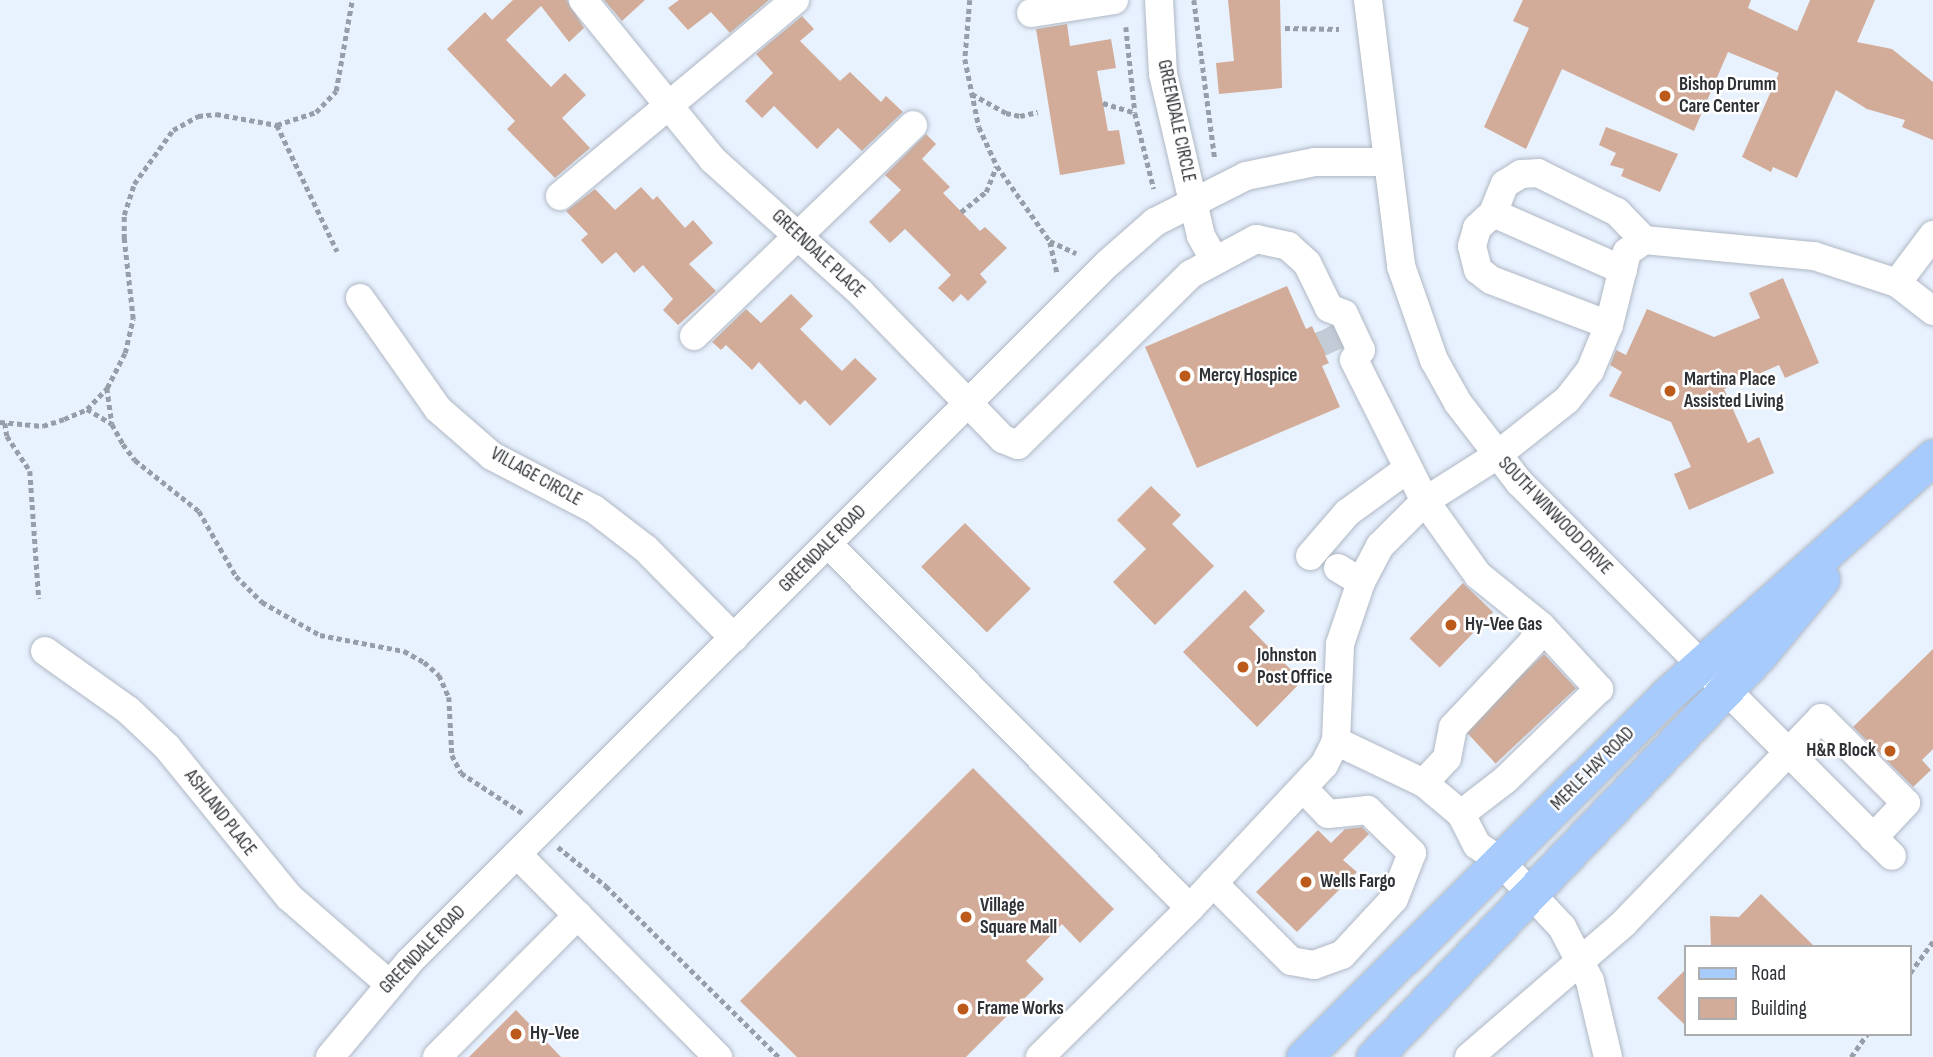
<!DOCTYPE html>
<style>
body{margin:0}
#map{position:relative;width:1933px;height:1057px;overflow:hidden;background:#e8f1fe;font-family:"Sofia Sans Condensed",sans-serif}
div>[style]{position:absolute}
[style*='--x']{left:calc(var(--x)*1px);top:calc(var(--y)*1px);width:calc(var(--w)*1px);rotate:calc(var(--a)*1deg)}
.building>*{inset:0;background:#d2ac98;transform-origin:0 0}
.minor-tunnel>*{height:28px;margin-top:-14px;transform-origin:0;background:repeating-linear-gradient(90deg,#c3cbd6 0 28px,transparent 0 42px)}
.path>*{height:4.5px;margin-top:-2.25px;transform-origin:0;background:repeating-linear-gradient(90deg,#979ea7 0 5px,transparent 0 8.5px)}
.roads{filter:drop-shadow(0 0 2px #afb8c4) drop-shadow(0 0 2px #afb8c4)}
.minor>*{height:28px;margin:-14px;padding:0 14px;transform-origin:14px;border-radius:14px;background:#fff}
.major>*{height:35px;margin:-17.5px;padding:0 17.5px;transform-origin:17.5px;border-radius:17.5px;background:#a7cbfd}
.dots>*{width:19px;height:19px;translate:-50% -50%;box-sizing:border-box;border:4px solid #fff;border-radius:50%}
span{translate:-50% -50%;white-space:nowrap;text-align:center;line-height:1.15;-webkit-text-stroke:5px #fff;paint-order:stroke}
.poi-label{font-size:19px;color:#2e3136;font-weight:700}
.left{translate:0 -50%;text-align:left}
.right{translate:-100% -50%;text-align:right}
.street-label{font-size:19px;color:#2e3136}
.legend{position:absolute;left:1684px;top:945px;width:228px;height:91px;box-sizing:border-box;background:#fff;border:2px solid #abadaf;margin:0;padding:9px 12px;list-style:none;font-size:21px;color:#2e3136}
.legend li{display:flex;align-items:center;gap:14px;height:35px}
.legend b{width:35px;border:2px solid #abadaf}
</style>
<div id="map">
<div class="building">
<i style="clip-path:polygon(513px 0,567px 0,584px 28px,569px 42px,541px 6px,506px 40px,551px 87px,565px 73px,586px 95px,562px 118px,590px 148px,555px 178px,507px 129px,515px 121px,447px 49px,485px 12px,492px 20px)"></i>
<i style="clip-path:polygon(604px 0,645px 0,622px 21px)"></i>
<i style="clip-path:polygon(679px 0,769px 0,730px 33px,711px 12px,688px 30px,668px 8px)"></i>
<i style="clip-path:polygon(1228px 0,1280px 0,1282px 88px,1219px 94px,1216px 63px,1234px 61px)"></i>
<i style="clip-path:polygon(1523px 0,1751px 0,1748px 8px,1797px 31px,1810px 0,1875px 0,1857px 42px,1892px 49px,1933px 82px,1933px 140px,1902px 127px,1905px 120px,1867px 109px,1836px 90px,1797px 178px,1773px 167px,1771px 172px,1742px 157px,1779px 73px,1728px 52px,1694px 131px,1562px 69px,1526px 149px,1484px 127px,1529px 28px,1513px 21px)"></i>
<i style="clip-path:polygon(802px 16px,814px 29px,800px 41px,840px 81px,850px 72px,881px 102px,886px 96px,903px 112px,862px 151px,838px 128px,817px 149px,774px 106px,762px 118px,745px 101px,773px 73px,756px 54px)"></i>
<i style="clip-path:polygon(1067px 24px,1070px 46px,1111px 39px,1116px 68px,1097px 71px,1108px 131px,1119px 130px,1125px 164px,1060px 175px,1036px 29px)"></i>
<i style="clip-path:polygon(1606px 127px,1678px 154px,1660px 192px,1621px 176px,1624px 169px,1610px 165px,1616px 153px,1599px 145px)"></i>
<i style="clip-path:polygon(926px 134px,936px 144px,922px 159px,950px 187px,943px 193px,980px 231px,985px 227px,1007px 248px,980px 274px,987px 282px,968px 301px,961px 294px,953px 302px,938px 288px,951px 275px,905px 229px,890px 243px,869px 222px,901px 190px,885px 175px)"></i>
<i style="clip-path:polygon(641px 187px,653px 200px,657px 196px,685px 228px,693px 220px,713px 243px,689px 264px,716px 291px,678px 325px,663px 310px,673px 299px,643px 265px,634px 273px,616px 252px,602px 264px,581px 240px,588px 234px,566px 211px,595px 189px,615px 210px)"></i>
<i style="clip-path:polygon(1783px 278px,1819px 363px,1785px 378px,1779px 365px,1724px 389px,1748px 443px,1759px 437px,1774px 473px,1689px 510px,1674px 474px,1691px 467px,1671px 422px,1609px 396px,1622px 372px,1610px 365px,1616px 350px,1626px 355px,1647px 309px,1714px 337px,1760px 318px,1749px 293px)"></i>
<i style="clip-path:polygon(1287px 286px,1306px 329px,1312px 326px,1315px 333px,1332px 327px,1342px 348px,1325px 355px,1329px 363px,1322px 366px,1340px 407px,1197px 468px,1145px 347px)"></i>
<i style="clip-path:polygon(791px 294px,813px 316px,800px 329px,842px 371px,855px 358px,877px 379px,830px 426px,805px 400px,800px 405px,759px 362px,752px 370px,726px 345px,721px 350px,712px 342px,746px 309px,761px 323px)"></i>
<i style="clip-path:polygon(1151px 486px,1181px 515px,1172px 524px,1214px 566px,1155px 625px,1113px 582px,1146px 549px,1117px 520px)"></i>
<i style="left:965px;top:523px;width:93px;height:62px;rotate:45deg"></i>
<i style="left:1463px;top:583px;width:42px;height:77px;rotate:44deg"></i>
<i style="clip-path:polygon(1245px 590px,1265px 611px,1249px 627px,1302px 681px,1257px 727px,1183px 652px)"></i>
<i style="clip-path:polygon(1933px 649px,1933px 749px,1922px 760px,1931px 770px,1913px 787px,1853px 727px)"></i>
<i style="left:1544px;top:654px;width:47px;height:110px;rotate:47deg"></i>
<i style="clip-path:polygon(973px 768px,1114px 909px,1080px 943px,1062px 924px,1026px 961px,1044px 979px,966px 1057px,797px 1057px,740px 1001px)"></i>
<i style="clip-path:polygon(1362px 827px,1369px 834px,1343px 860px,1357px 872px,1297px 932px,1256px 892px,1318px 830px,1331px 843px,1345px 829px)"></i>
<i style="clip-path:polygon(1761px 894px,1815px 947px,1711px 947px,1710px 916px,1739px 917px)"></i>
<i style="clip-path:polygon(1686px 969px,1686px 1026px,1657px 998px)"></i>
<i style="clip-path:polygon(516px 1010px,561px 1057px,469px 1057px)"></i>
</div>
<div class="minor-tunnel">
<i style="--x:1328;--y:327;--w:25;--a:64"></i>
</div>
<div class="path">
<i style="--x:970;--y:0;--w:59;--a:94.8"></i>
<i style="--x:965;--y:59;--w:69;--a:78.4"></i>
<i style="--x:979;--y:127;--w:43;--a:65.2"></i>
<i style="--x:997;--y:166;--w:92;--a:54.8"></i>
<i style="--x:1050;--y:241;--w:29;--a:25"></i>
<i style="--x:1194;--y:0;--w:160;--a:82.5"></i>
<i style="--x:1126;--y:27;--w:86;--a:84"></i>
<i style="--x:1135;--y:113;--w:78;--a:76"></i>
<i style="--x:1285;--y:28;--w:54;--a:1.1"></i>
<i style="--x:972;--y:94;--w:39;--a:29"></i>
<i style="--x:1006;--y:113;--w:14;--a:12"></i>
<i style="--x:1020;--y:116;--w:18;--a:-13"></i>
<i style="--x:1103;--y:103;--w:34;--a:17"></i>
<i style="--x:277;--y:125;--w:140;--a:64.5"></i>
<i style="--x:961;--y:212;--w:32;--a:-39"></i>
<i style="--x:986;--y:192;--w:27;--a:-68"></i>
<i style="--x:1050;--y:242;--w:31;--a:77"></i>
<i style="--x:107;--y:388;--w:36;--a:82"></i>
<i style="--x:112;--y:424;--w:23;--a:61"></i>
<i style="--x:123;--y:444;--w:20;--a:53"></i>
<i style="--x:135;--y:460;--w:82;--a:38.6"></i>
<i style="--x:199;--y:511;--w:75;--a:60.4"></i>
<i style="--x:236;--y:576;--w:37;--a:45"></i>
<i style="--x:262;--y:602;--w:67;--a:29.6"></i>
<i style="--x:320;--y:635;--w:86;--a:10.8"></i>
<i style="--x:404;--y:651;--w:23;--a:29"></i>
<i style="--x:424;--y:662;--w:20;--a:41"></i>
<i style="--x:439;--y:675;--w:24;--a:66"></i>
<i style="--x:449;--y:697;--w:58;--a:87"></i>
<i style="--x:452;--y:755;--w:20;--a:63"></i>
<i style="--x:461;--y:773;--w:75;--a:33.1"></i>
<i style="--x:87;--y:409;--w:29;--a:31"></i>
<i style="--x:0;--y:422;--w:43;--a:5.3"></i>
<i style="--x:43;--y:426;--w:22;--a:-18"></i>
<i style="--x:64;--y:419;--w:25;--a:-23"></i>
<i style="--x:87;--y:409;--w:29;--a:-46"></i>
<i style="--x:107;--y:388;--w:39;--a:-63"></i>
<i style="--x:125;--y:353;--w:35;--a:-77"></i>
<i style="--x:133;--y:319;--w:81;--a:-96.4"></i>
<i style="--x:124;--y:239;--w:24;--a:-90"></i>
<i style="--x:124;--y:215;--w:33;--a:-72"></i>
<i style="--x:134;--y:184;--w:67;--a:-54.2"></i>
<i style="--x:173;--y:130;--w:29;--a:-29"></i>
<i style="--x:198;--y:116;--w:18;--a:-6"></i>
<i style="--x:216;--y:114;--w:62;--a:10.2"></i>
<i style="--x:277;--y:125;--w:41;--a:-18.4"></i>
<i style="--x:316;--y:112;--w:29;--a:-46"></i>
<i style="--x:336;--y:91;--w:92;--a:-80"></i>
<i style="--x:5;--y:423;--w:13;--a:81"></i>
<i style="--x:7;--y:436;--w:42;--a:56.7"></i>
<i style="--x:30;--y:471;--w:128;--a:86"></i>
<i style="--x:558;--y:847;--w:62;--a:39.1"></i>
<i style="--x:606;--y:886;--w:243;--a:44.7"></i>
<i style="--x:1910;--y:973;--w:39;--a:-54"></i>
<i style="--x:1851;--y:1057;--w:28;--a:-55"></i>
</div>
<div class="roads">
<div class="minor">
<i style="--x:583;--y:0;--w:206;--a:50.9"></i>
<i style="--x:713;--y:160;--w:198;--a:41.9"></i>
<i style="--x:860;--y:292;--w:205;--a:45.8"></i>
<i style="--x:1003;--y:439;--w:16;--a:22"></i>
<i style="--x:1018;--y:445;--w:243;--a:-44.7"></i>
<i style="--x:1191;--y:274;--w:74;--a:-28.3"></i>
<i style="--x:1256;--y:239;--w:33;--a:12"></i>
<i style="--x:1288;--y:246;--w:25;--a:42"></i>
<i style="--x:1307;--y:263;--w:50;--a:63.9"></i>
<i style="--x:1329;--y:308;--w:16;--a:22"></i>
<i style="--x:1344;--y:314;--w:40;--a:65"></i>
<i style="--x:1361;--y:350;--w:12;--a:125"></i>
<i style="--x:1354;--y:360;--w:158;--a:63.3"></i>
<i style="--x:1425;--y:501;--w:91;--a:54.4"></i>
<i style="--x:1478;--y:575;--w:81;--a:39"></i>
<i style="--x:1541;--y:626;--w:19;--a:118"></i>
<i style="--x:1532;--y:643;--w:115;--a:133.2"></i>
<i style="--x:1453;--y:727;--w:32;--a:101"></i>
<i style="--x:1447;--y:758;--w:34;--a:133"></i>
<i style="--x:1424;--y:783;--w:98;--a:-154.5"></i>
<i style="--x:1159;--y:0;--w:74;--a:86.9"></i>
<i style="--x:1163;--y:74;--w:166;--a:76.8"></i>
<i style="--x:1201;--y:236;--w:26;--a:61"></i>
<i style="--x:1368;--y:0;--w:268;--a:82.9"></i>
<i style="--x:1401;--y:266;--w:100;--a:70.7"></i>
<i style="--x:1434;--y:360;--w:49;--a:60.8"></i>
<i style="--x:1458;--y:403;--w:100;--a:52.3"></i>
<i style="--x:1519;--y:482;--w:528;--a:45.08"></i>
<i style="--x:1031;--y:13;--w:84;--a:-8.9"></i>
<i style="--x:560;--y:196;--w:306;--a:-39.8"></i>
<i style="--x:1493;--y:213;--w:31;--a:-68"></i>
<i style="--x:1505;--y:184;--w:19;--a:-32"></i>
<i style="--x:1521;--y:174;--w:17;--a:-3"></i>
<i style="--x:1538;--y:173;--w:88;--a:26.3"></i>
<i style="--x:1617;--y:212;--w:39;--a:46"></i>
<i style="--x:1897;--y:283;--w:60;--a:-53.1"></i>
<i style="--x:360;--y:298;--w:136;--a:54.9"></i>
<i style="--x:438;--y:409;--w:72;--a:41"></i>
<i style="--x:492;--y:456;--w:115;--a:27.5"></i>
<i style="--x:594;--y:509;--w:66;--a:37.6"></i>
<i style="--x:646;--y:549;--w:125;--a:45.3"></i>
<i style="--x:1609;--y:325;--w:126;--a:-159.1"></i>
<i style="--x:1491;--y:280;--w:16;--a:-142"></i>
<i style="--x:1478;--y:270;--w:25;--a:-104"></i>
<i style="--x:1472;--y:246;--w:19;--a:-74"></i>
<i style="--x:1477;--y:228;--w:22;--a:-43"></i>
<i style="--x:1493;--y:213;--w:142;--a:23.7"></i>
<i style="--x:694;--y:336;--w:304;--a:-43.9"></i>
<i style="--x:828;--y:544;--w:513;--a:45.16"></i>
<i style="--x:1310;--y:556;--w:57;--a:-49.3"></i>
<i style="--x:1347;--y:513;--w:73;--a:-36.1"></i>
<i style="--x:1338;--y:568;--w:27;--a:31"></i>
<i style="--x:1541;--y:626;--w:86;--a:47.4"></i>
<i style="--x:1599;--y:689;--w:131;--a:135.9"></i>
<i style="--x:1505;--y:780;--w:56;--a:142.3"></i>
<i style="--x:1461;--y:814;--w:35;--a:63"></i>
<i style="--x:1477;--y:845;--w:28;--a:35"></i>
<i style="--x:1500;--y:861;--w:91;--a:46.8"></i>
<i style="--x:1562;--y:927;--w:61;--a:62.6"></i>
<i style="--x:1590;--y:981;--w:78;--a:76.7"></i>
<i style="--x:45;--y:651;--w:102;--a:35.4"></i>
<i style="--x:128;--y:710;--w:54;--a:43.5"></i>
<i style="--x:167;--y:747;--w:193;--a:50.9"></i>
<i style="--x:289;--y:897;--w:133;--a:41"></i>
<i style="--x:1424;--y:783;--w:48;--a:40"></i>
<i style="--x:517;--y:854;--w:286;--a:45.3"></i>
<i style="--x:1213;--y:883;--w:110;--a:45"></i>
<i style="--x:1291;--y:961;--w:23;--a:10"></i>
<i style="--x:1314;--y:965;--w:30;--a:-20"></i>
<i style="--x:1342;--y:955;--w:76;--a:-47.1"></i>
<i style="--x:1394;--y:899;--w:49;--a:-68.6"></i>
<i style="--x:1412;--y:853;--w:62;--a:-135.7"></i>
<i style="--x:1368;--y:810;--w:40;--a:174.3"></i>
<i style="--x:1328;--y:814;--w:36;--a:-134"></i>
<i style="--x:330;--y:1057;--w:125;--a:-50.2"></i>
<i style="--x:410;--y:961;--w:986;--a:-45"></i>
<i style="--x:1107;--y:264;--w:64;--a:-41.2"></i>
<i style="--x:1155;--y:222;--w:102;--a:-26.8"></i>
<i style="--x:1246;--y:176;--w:70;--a:-11.5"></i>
<i style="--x:1315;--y:162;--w:71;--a:0"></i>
<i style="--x:437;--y:1057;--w:200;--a:-45.2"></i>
<i style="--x:1040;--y:1057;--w:211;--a:-44.8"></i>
<i style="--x:1190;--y:908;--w:196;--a:-46.9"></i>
<i style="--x:1324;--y:765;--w:27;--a:-63"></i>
<i style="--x:1336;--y:741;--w:97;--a:-87.6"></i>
<i style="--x:1340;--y:644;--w:65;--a:-71.3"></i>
<i style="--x:1361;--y:582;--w:41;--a:-62.2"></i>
<i style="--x:1380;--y:546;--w:64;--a:-45"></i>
<i style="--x:1425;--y:501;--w:84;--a:-32.4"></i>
<i style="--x:1496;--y:456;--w:90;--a:-38.3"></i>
<i style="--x:1567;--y:400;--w:37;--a:-52"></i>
<i style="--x:1590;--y:371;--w:50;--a:-67.6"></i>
<i style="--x:1609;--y:325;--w:75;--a:-76.1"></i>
<i style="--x:1627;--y:252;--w:21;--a:-35"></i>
<i style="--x:1644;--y:240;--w:171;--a:5.4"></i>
<i style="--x:1814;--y:256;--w:87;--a:18"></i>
<i style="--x:1897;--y:283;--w:46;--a:37.9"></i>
<i style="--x:1469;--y:1057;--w:205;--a:-40.8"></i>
<i style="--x:1624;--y:923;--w:284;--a:-46.1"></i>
<i style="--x:1821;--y:718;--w:120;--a:45"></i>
<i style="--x:1906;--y:803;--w:48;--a:133.3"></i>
</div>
<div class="major">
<i style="--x:1304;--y:1057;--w:513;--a:-44.92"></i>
<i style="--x:1667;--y:695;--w:357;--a:-41.8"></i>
<i style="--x:1374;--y:1057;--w:555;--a:-46.24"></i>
<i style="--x:1758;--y:656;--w:100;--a:-50.3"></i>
</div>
</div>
<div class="dots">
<i style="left:1665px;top:96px;background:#bb5a1a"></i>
<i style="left:1185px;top:376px;background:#bb5a1a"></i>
<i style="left:1670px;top:391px;background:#bb5a1a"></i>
<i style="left:1451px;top:625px;background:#bb5a1a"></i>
<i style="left:1243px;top:667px;background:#bb5a1a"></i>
<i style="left:1890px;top:751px;background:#bb5a1a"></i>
<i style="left:1306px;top:882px;background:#bb5a1a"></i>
<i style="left:966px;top:917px;background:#bb5a1a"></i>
<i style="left:963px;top:1009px;background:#bb5a1a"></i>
<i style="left:516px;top:1034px;background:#bb5a1a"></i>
</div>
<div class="poi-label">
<span class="left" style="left:1679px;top:96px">Bishop Drumm<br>Care Center</span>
<span class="left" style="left:1199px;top:376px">Mercy Hospice</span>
<span class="left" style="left:1684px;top:391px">Martina Place<br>Assisted Living</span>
<span class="left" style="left:1465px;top:625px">Hy-Vee Gas</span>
<span class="left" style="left:1257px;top:667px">Johnston<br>Post Office</span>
<span class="right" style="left:1876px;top:751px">H&amp;R Block</span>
<span class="left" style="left:1320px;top:882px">Wells Fargo</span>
<span class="left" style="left:980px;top:917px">Village<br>Square Mall</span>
<span class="left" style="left:977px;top:1009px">Frame Works</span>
<span class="left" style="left:530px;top:1034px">Hy-Vee</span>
</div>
<div class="street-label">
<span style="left:1176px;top:121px;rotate:78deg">GREENDALE CIRCLE</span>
<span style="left:818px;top:254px;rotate:43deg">GREENDALE PLACE</span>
<span style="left:536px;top:477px;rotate:29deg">VILLAGE CIRCLE</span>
<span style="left:1555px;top:516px;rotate:46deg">SOUTH WINWOOD DRIVE</span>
<span style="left:823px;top:549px;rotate:-45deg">GREENDALE ROAD</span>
<span style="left:1593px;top:769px;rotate:-45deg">MERLE HAY ROAD</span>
<span style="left:220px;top:813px;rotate:52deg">ASHLAND PLACE</span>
<span style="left:423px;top:950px;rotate:-46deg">GREENDALE ROAD</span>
</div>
<ul class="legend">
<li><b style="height:9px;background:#a7cbfd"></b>Road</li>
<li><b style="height:19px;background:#d2ac98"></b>Building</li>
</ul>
</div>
